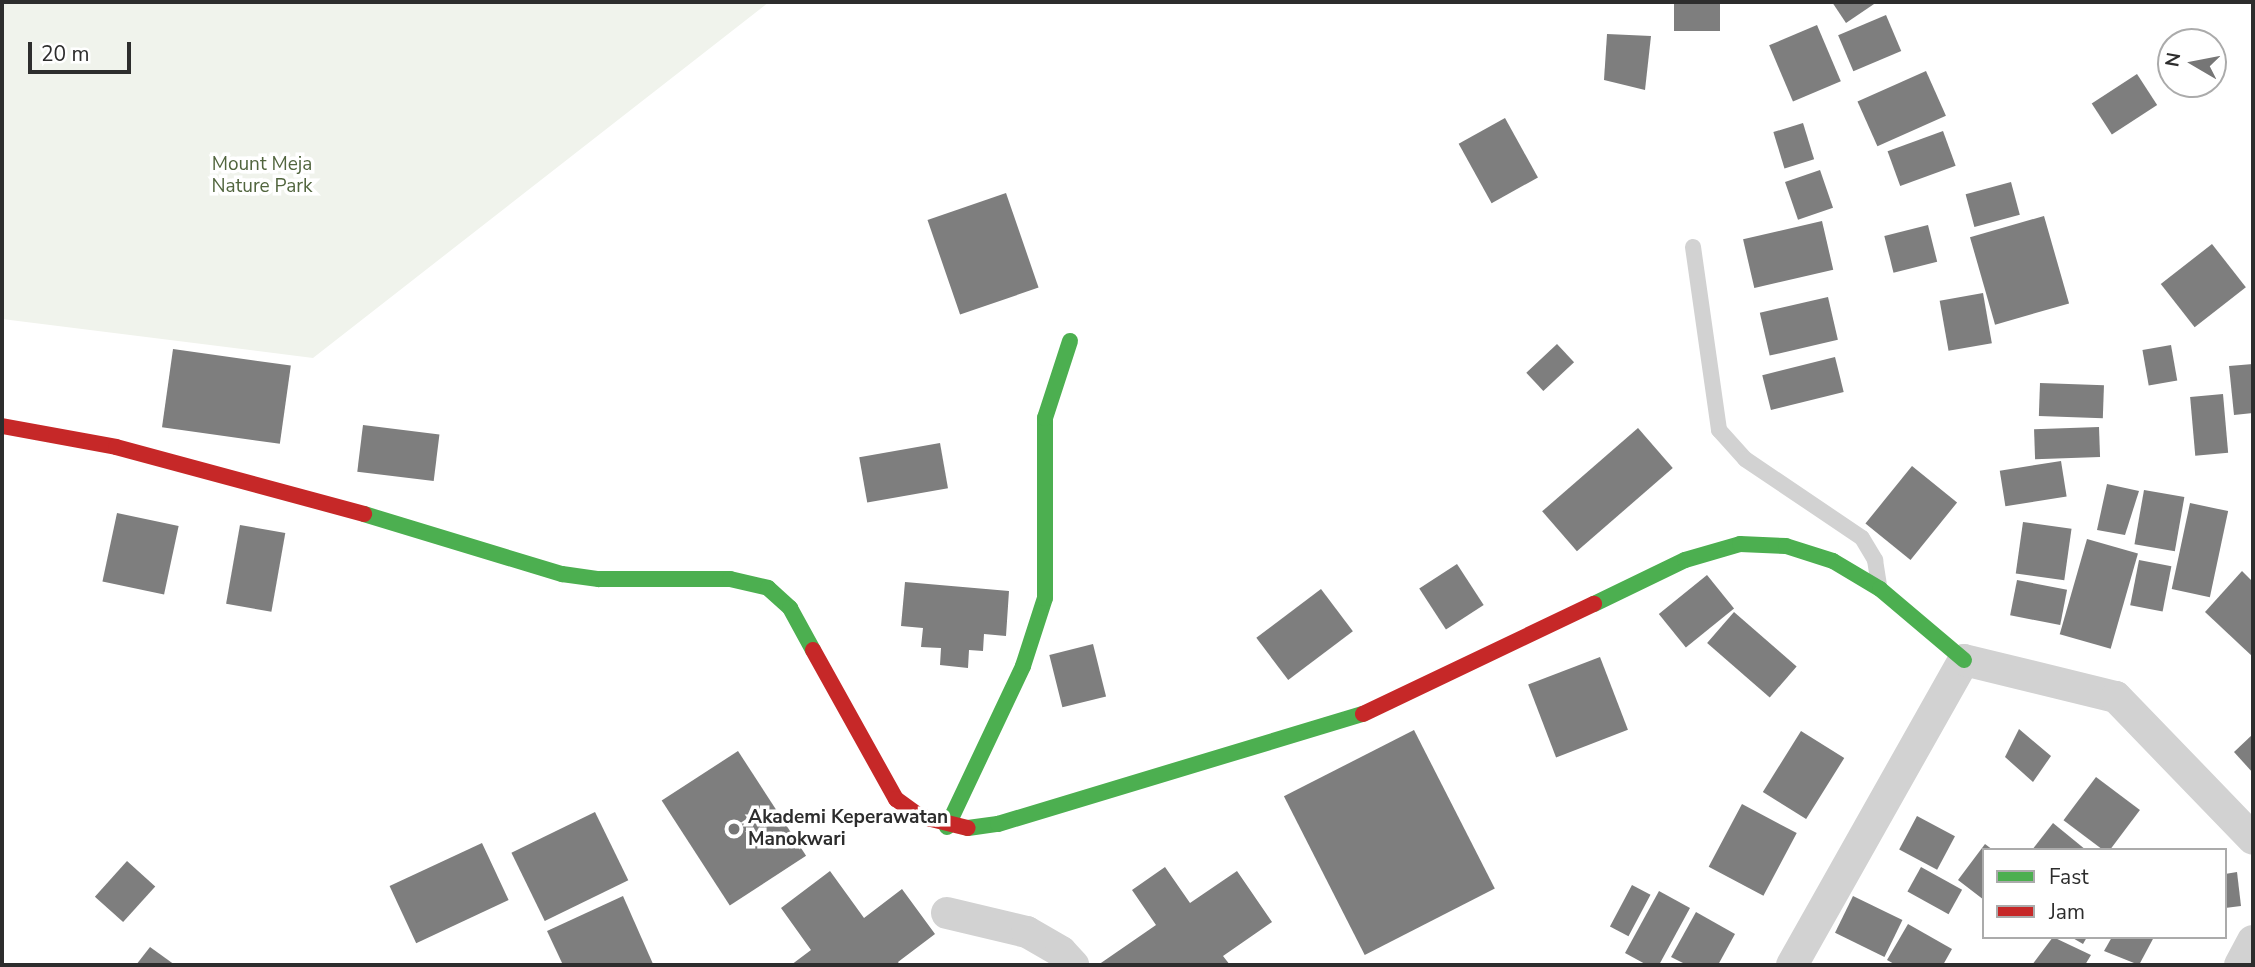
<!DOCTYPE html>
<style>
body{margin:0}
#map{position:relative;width:2255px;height:967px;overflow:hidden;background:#fff;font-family:"Nunito Sans",sans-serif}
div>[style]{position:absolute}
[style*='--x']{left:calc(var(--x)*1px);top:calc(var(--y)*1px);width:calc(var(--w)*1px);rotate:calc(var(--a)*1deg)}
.green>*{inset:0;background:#f0f3ec}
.building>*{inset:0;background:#7e7e7e;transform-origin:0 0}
.lane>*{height:16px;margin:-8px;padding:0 8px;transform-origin:8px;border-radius:8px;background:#d2d2d2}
.street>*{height:32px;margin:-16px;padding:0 16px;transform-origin:16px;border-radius:16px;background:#d2d2d2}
.fast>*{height:16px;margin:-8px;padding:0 8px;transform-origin:8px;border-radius:8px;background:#4caf50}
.jam>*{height:16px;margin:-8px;padding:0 8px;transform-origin:8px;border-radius:8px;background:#c62828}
.dots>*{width:19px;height:19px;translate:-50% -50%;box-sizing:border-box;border:4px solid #fff;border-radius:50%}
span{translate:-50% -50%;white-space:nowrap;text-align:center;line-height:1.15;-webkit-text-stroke:7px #fff;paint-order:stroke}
.park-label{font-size:19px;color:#51653e}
.poi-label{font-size:19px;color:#2d2d2d;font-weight:700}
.left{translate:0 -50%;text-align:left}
.frame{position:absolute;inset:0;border:4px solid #2d2d2d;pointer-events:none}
.legend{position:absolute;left:1982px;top:848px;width:245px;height:91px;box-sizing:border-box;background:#fff;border:2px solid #ababab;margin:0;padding:9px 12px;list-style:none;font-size:21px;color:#2d2d2d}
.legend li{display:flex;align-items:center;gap:14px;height:35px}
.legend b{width:35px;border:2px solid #ababab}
.north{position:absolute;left:2157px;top:28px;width:70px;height:70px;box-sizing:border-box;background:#fff;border:2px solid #ababab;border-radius:50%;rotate:280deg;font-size:19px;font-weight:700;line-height:28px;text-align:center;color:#2d2d2d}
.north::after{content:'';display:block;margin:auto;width:24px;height:32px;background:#767676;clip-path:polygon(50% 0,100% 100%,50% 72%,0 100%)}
.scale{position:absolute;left:28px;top:42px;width:103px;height:32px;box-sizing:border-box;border:4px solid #2d2d2d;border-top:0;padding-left:9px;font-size:21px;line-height:24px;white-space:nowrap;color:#2d2d2d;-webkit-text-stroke:5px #fff;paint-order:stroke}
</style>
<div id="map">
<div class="green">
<i style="clip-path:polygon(2px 2px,769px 2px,313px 358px,2px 319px)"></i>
</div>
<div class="building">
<i style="left:1674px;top:2px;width:46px;height:29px"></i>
<i style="clip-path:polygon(1832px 2px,1877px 2px,1846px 23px)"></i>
<i style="left:1886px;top:15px;width:39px;height:52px;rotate:67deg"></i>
<i style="left:1817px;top:25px;width:61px;height:52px;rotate:67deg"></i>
<i style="clip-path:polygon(1607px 34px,1651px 36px,1645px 90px,1604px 80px)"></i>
<i style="left:1926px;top:71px;width:49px;height:75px;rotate:66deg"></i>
<i style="left:2137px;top:74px;width:37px;height:54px;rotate:57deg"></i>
<i style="left:1505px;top:118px;width:68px;height:53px;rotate:61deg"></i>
<i style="left:1803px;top:123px;width:38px;height:31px;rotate:73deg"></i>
<i style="left:1943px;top:131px;width:37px;height:59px;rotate:70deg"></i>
<i style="left:1820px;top:170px;width:40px;height:37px;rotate:71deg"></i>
<i style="left:2011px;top:182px;width:34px;height:47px;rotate:75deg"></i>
<i style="left:1006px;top:193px;width:100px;height:83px;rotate:71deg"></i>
<i style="left:2044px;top:216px;width:91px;height:77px;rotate:74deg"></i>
<i style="left:1822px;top:221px;width:50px;height:81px;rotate:77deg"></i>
<i style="left:1928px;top:225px;width:38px;height:45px;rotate:76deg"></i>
<i style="left:2212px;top:244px;width:55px;height:65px;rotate:52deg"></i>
<i style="left:1983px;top:293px;width:51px;height:44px;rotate:80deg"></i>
<i style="left:1828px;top:297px;width:44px;height:70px;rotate:77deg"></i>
<i style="left:1557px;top:344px;width:25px;height:42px;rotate:47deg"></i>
<i style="left:2171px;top:345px;width:36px;height:29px;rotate:80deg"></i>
<i style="left:173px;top:349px;width:119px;height:79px;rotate:8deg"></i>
<i style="left:1835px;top:357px;width:36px;height:75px;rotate:76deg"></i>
<i style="clip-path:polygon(2253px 364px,2253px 413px,2234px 415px,2229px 366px)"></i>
<i style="left:2040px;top:383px;width:64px;height:33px;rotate:2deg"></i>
<i style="left:2223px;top:394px;width:59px;height:33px;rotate:85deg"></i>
<i style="left:363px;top:425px;width:77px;height:47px;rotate:7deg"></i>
<i style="left:2099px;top:427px;width:30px;height:65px;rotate:88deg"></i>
<i style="left:1638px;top:428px;width:53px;height:127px;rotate:49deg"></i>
<i style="left:940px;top:443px;width:46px;height:82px;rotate:80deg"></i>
<i style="left:2061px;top:461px;width:36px;height:62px;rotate:81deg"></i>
<i style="left:1912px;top:466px;width:58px;height:74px;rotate:39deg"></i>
<i style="clip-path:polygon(2107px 484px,2139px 491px,2125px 535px,2097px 530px)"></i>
<i style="left:2144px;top:490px;width:41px;height:55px;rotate:10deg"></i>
<i style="left:2190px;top:503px;width:39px;height:88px;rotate:12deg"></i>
<i style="left:117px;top:513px;width:63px;height:70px;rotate:12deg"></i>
<i style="left:2023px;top:522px;width:49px;height:52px;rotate:8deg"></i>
<i style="left:240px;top:525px;width:46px;height:80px;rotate:10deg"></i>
<i style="left:2087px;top:539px;width:53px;height:99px;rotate:16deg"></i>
<i style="left:2139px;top:560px;width:33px;height:46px;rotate:11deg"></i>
<i style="left:1457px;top:564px;width:49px;height:45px;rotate:57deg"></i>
<i style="clip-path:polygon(2242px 571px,2253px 582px,2253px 657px,2205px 612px)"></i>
<i style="left:1707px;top:575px;width:43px;height:62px;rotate:51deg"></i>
<i style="left:2017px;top:580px;width:51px;height:36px;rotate:11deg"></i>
<i style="clip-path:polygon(905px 582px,1009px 591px,1006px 636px,984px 634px,983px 651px,969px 650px,968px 668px,940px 665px,941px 648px,921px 647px,923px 628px,901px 626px)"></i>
<i style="left:1321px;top:589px;width:53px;height:81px;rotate:53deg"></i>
<i style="left:1734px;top:612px;width:83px;height:41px;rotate:41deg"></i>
<i style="left:1093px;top:644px;width:54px;height:45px;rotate:76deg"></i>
<i style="left:1600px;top:657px;width:78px;height:77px;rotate:69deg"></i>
<i style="clip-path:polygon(2019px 729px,2051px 756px,2033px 782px,2005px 757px)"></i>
<i style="left:1414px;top:730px;width:178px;height:146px;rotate:63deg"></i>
<i style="left:1801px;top:731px;width:51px;height:72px;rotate:32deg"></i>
<i style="clip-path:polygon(2253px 734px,2253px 773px,2234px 752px)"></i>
<i style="left:738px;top:751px;width:125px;height:91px;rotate:57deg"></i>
<i style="left:2096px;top:777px;width:55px;height:54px;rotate:37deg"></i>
<i style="left:1742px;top:804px;width:62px;height:71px;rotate:28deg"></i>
<i style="left:595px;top:812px;width:76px;height:93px;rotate:64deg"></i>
<i style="left:1917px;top:816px;width:43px;height:38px;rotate:28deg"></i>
<i style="clip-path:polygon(2053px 823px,2086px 850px,2032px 850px)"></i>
<i style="left:482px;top:843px;width:63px;height:102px;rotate:65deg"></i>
<i style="clip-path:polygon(1985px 844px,1993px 850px,1984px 850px,1984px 900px,1958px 880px)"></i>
<i style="left:127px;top:861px;width:38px;height:48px;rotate:42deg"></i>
<i style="clip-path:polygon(1165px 867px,1190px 903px,1237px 871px,1272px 922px,1223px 956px,1230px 965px,1098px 965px,1156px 925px,1132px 890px)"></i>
<i style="left:1921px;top:867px;width:47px;height:28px;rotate:29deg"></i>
<i style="clip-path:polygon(830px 871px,864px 918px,902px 889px,935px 934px,898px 962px,900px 965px,791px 965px,811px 950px,781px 908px)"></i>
<i style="clip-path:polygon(2237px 872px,2241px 906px,2225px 908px,2225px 874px)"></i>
<i style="left:1632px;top:885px;width:21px;height:47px;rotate:28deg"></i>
<i style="clip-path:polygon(1659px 891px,1690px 908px,1659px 965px,1647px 965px,1625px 953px)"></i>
<i style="clip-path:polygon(623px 896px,653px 964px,563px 965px,547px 931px)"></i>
<i style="left:1853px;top:896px;width:55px;height:41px;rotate:26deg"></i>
<i style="clip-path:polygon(1696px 912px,1735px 934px,1718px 965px,1687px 965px,1671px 957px)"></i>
<i style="clip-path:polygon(1908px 924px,1952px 949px,1943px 965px,1896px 965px,1887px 960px)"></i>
<i style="clip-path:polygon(2053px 937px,2091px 955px,2085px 965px,2032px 965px)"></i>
<i style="clip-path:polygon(2071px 937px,2087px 937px,2083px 944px)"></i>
<i style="clip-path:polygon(2112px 937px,2154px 937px,2139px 965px,2104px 951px)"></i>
<i style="clip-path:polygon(150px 947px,175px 965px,136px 965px)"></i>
</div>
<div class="lane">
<i style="--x:1693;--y:247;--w:185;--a:81.9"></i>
<i style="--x:1719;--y:430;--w:39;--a:48"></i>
<i style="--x:1745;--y:459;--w:141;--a:34"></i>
<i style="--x:1862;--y:538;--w:26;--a:59"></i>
<i style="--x:1875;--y:560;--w:24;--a:81"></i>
</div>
<div class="street">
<i style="--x:947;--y:913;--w:82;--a:13.4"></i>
<i style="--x:1027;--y:932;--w:39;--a:30"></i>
<i style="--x:1061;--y:952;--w:18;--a:47"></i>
<i style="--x:1792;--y:965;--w:350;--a:-60.6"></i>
<i style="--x:1964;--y:660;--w:156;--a:13.7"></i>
<i style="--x:2116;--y:697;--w:197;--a:46"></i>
<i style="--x:2240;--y:965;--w:27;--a:-62"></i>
</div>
<div class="fast">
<i style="--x:364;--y:514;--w:207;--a:16.9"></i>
<i style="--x:562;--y:574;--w:37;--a:8"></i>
<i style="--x:599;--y:579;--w:131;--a:0"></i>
<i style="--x:730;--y:579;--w:39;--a:13"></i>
<i style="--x:768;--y:588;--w:30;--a:42"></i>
<i style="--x:790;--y:608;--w:48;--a:61.3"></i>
<i style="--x:1594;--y:604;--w:101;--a:-25.8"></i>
<i style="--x:1685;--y:560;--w:57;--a:-16.2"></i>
<i style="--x:1740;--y:544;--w:46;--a:2.5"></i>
<i style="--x:1786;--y:546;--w:49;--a:17.7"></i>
<i style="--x:1833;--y:561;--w:55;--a:30.8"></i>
<i style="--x:1880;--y:589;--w:110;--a:40.2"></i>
<i style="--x:947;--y:827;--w:178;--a:-64.7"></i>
<i style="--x:1023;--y:666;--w:71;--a:-72.1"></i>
<i style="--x:1045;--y:598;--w:180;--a:-90"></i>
<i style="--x:1045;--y:418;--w:81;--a:-72"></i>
<i style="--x:968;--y:828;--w:30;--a:-8"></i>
<i style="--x:998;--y:824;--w:381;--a:-16.8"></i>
</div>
<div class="jam">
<i style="--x:2;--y:426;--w:116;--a:10.4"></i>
<i style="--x:116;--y:447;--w:257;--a:15.1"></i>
<i style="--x:813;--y:650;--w:171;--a:60.9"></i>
<i style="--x:896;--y:799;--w:29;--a:36"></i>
<i style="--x:919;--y:816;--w:50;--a:13.8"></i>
<i style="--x:1363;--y:714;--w:256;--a:-25.5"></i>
</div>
<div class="dots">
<i style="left:734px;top:829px;background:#767676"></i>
</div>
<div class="park-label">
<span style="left:262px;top:176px">Mount Meja<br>Nature Park</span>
</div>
<div class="poi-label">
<span class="left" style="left:748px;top:829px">Akademi Keperawatan<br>Manokwari</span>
</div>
<div class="frame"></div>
<ul class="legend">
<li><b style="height:9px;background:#4caf50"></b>Fast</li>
<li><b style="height:9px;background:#c62828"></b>Jam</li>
</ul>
<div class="north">N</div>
<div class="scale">20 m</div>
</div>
